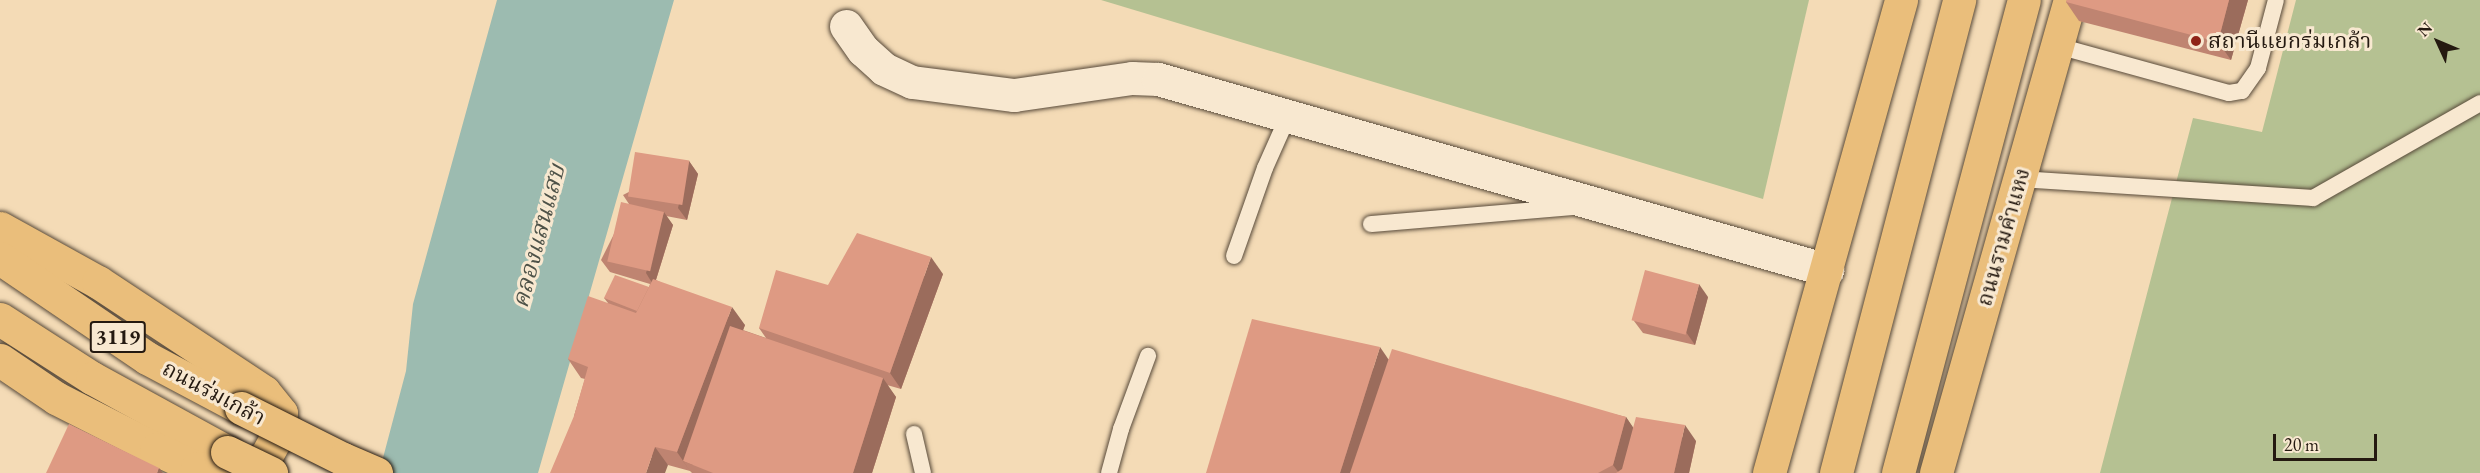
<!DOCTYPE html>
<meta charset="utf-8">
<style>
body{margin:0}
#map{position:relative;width:2480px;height:473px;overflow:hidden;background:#f4dbb6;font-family:"EB Garamond","Noto Serif Thai",serif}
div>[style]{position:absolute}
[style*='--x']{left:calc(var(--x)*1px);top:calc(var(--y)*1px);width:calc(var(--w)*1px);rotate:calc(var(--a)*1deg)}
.green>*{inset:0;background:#b5c192}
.water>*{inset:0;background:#9cbbb0}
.roads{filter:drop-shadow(0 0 2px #584a3a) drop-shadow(0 0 2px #584a3a)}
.service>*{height:16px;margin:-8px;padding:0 8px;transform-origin:8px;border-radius:8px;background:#f8e8d0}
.minor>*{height:33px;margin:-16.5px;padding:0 16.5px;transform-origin:16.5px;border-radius:16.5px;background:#f8e8d0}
.primary>*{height:33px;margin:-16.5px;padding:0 16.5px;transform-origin:16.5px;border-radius:16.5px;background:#eabe7b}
.bridges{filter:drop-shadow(0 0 2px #241910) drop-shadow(0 0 2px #241910)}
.primary-bridge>*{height:33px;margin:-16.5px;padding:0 16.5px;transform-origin:16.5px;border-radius:16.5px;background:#eabe7b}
.wall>*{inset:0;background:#bf8471}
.shaded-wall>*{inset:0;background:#9b6c5c}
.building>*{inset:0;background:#de9a83;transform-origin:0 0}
.dots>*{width:16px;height:16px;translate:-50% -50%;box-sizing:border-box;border:3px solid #f8e8d0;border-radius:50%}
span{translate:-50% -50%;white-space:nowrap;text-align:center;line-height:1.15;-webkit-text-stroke:6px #f8e8d0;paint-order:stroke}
.shield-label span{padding:2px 4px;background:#f8e8d0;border:2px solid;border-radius:4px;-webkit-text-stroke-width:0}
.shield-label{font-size:21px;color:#241910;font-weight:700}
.poi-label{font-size:22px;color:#241910}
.left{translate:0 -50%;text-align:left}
.street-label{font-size:22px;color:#241910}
.water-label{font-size:24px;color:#4e5248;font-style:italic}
.north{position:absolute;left:2408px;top:12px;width:60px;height:60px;-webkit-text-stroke:4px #f8e8d0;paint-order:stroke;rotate:314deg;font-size:16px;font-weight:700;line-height:24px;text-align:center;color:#241910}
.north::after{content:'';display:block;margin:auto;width:21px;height:27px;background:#241910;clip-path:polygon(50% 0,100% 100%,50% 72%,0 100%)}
.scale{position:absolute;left:2273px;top:434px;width:104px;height:27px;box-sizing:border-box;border:3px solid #241910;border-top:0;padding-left:8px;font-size:18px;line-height:21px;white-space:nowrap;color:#241910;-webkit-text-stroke:4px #f8e8d0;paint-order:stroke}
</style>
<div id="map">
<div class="green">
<i style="clip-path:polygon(1101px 0,1809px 0,1763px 199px)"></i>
<i style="clip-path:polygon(2296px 0,2480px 0,2480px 473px,2100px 473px,2193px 118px,2262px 132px)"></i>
</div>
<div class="water">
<i style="clip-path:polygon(497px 0,674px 0,538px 473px,379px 473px,406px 371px,413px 304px)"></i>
</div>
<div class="roads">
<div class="service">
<i style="--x:2058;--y:46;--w:177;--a:15.4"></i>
<i style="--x:2229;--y:93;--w:13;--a:-9"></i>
<i style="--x:2242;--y:91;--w:28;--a:-55"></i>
<i style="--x:2258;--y:68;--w:70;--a:-75.2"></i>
<i style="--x:2020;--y:179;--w:294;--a:3.7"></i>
<i style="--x:2313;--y:198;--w:192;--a:-29.6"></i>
<i style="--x:1371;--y:224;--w:203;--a:-4.8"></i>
<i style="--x:1234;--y:256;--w:93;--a:-70.6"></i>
<i style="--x:1265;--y:168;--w:59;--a:-66"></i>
<i style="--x:914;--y:434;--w:40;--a:77"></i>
<i style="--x:1109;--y:473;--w:46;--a:-74.7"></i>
<i style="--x:1121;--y:429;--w:78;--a:-69.7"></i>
</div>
<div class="minor">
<i style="--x:846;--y:26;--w:29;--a:55"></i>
<i style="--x:863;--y:50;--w:28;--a:42"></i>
<i style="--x:884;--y:69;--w:31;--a:25"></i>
<i style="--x:912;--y:82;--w:103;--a:7.3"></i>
<i style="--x:1014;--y:95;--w:119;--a:-8.2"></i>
<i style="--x:1132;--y:78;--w:26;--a:2"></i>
<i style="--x:1158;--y:79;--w:696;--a:15.93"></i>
</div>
<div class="primary">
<i style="--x:0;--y:228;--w:112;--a:28.9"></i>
<i style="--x:98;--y:282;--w:199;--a:33.5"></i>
<i style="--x:264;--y:392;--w:27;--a:51"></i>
<i style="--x:281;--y:413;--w:25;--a:101"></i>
<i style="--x:276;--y:438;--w:29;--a:119"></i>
<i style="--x:262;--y:463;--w:24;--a:156"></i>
<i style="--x:0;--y:258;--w:178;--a:34.2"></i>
<i style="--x:147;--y:358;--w:106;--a:28"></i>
<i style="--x:0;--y:319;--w:109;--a:32.7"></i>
<i style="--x:92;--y:378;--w:154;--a:28.7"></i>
<i style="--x:0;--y:360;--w:68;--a:34.2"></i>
<i style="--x:56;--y:398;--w:112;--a:27"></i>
<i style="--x:156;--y:449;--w:45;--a:24.9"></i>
<i style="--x:197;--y:468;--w:28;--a:10"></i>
<i style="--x:1769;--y:473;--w:491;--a:-74.4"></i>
<i style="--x:1836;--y:473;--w:489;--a:-75.4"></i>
<i style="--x:1898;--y:473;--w:489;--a:-75.1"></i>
<i style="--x:1936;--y:473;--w:492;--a:-74.2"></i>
</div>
</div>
<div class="bridges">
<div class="primary-bridge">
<i style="--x:241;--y:408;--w:114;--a:26.6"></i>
<i style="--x:343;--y:459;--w:36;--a:23"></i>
<i style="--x:227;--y:452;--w:49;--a:25.5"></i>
</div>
</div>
<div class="wall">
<i style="clip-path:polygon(2067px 0,2248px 0,2231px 60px,2079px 21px,2066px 2px)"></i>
<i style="clip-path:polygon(689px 161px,698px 174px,687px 220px,666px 216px,673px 225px,656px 280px,745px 325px,743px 330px,766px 338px,759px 328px,828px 285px,943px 274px,901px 389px,887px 385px,896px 397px,872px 473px,692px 473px,690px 471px,668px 465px,574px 416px,585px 379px,581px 378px,568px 359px,608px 303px,604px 298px,649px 287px,650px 284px,610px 272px,601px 260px,629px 204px,623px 195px)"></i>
<i style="clip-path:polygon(1708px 297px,1695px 345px,1643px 333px,1634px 321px)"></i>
<i style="clip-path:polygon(1389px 359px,1626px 417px,1633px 428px,1696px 441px,1689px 473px,1206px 473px)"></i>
</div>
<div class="shaded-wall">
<i style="clip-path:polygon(2229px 0,2248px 0,2231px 60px,2218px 42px)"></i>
<i style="clip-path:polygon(689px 161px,698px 174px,687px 220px,678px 208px)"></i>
<i style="clip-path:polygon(664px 212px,673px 225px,654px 286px,646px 273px)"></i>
<i style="clip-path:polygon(931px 257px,943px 274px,901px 389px,890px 373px)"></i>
<i style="clip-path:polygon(1699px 284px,1708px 297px,1695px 345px,1686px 332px)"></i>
<i style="clip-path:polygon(732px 307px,745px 325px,693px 465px,683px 461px,690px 471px,677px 452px)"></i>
<i style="clip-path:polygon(1380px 347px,1393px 366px,1359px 473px,1340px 473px)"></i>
<i style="clip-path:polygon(883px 378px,896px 397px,872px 473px,853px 473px)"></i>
<i style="clip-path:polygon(1626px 417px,1639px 436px,1629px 473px,1619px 473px,1613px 465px)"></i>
<i style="clip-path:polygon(1685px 425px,1696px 441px,1689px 473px,1674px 473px)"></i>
<i style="clip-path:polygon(655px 447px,668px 465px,665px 473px,646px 473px)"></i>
<i style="clip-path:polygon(159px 468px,163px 473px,157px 473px)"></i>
</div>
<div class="building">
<i style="clip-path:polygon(2067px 0,2229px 0,2218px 42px,2066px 2px)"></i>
<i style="left:635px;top:152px;width:55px;height:45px;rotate:9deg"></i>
<i style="left:621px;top:202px;width:44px;height:61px;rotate:13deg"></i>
<i style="clip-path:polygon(857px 233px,931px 257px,890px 373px,759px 328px,776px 270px,828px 285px)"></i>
<i style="left:1645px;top:270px;width:56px;height:52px;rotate:15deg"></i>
<i style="clip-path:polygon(615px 275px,649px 287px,637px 311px,604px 298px)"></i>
<i style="clip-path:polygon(653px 279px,732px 307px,677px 452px,655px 447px,646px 473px,550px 473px,574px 416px,588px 367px,568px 359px,588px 296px,636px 313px)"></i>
<i style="clip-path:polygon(1252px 319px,1380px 347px,1340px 473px,1206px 473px)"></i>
<i style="clip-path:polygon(730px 326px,883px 378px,853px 473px,713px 473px,683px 461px)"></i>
<i style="clip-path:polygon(1392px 349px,1626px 417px,1613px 465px,1598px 473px,1350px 473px)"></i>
<i style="clip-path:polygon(1636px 417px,1685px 425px,1674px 473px,1616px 473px,1622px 469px)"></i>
<i style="clip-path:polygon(69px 424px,159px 468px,157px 473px,46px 473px)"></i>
</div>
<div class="dots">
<i style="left:2196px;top:41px;background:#8f2418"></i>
</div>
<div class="shield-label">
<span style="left:118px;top:337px">3119</span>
</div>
<div class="poi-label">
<span class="left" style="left:2208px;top:41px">สถานีแยกร่มเกล้า</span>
</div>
<div class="street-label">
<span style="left:2003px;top:237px;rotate:-74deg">ถนนรามคำแหง</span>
<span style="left:214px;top:393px;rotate:28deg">ถนนร่มเกล้า</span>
</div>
<div class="water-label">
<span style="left:538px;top:236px;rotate:-75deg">คลองแสนแสบ</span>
</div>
<div class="north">N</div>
<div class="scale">20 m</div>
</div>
